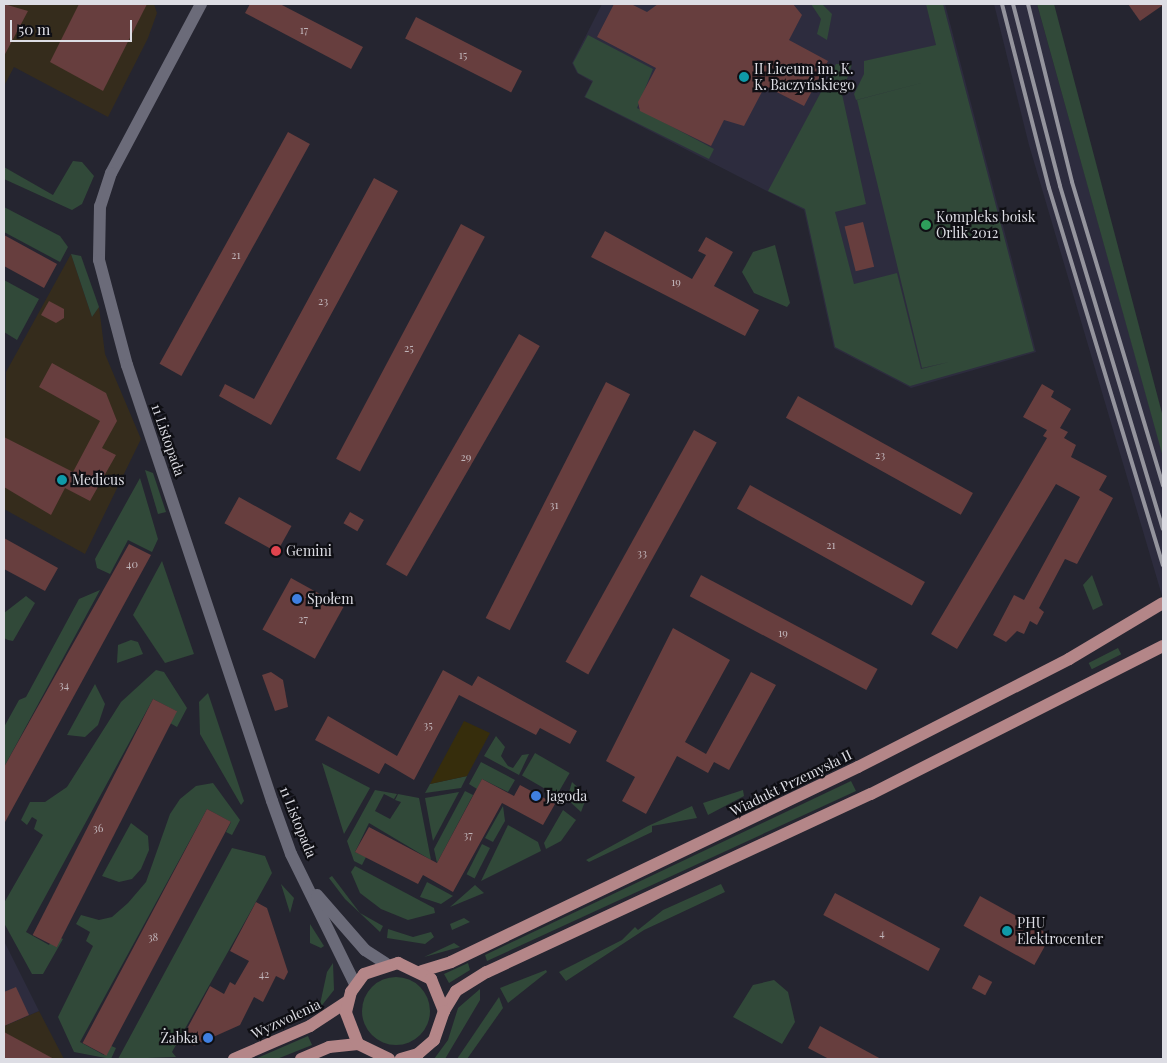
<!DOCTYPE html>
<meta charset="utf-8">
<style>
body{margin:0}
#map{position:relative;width:1167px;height:1063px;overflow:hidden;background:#252530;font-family:"Playfair Display",serif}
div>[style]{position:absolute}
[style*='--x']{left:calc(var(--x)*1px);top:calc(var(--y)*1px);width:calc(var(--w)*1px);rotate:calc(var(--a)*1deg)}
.commercial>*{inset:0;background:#352c1c}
.built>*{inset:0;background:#2d2c3e}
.green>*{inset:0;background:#314939;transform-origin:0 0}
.round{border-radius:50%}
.sand>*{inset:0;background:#362d0c}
.building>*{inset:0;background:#673e3e;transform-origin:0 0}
.minor>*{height:12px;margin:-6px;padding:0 6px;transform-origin:6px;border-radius:6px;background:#6b6b79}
.major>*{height:12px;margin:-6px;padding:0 6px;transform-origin:6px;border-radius:6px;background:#b48688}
.rail>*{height:4px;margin:-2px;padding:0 2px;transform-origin:2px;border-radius:2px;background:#94949d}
.dots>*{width:14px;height:14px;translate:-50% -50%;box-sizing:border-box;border:2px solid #0f0f14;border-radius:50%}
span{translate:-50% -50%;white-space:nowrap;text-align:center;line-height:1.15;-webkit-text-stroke:4.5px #0f0f14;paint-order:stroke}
.number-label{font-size:11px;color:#c0b5ba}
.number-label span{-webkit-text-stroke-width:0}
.poi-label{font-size:14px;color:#dddde4}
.left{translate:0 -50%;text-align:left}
.right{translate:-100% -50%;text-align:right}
.street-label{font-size:14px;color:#dddde4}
.frame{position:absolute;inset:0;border:5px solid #dddde4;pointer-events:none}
.scale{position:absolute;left:10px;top:20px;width:122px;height:22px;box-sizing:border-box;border:2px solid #dddde4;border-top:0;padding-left:6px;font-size:15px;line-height:18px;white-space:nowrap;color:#dddde4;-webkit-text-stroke:4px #0f0f14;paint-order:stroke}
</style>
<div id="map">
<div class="commercial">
<i style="clip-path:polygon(4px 4px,154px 4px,157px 13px,148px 38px,108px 117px,14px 67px,4px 86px)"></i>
<i style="clip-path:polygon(71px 254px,92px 317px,99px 307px,105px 354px,141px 439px,85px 554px,4px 509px,6px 372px)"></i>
<i style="clip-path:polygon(39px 1011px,64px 1059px,4px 1059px,4px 1026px)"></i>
</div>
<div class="built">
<i style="clip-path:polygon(602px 4px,945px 4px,1036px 352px,911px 388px,834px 348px,804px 210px,584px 97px,592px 82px,577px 73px,572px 63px)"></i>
<i style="clip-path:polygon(994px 4px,1037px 4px,1163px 455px,1163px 599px,1029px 145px)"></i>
<i style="clip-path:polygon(4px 941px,39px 1011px,4px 1026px)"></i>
</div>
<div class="green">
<i style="clip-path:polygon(811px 4px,822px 4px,832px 14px,827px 40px,817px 34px,821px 19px)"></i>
<i style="clip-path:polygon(926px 4px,943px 4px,1034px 351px,910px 386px,835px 347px,805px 209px,768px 191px,836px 64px,852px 64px,842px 94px,866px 204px,835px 212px,854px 284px,897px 273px,921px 369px,949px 362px,922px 368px,857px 100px,929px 81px,856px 100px,854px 94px,864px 74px,864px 61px,936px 45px)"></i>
<i style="clip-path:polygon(1037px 4px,1054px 4px,1163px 417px,1163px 457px)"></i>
<i style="clip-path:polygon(588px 35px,653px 69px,637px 108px,714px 149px,709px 159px,585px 97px,593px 81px,578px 73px,573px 63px)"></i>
<i style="clip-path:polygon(73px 161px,82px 162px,94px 176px,82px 204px,72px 210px,4px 179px,4px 167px,53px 195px)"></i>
<i style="clip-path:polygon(4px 207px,60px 236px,68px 247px,60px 262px,4px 232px)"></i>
<i style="clip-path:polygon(775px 245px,790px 303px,787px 307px,754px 293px,742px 272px,753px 252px)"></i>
<i style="clip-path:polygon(71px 254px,81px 256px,99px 307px,92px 317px)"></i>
<i style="clip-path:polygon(4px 280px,39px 299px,17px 340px,4px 332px)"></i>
<i style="clip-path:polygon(145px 470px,153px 473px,166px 512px,158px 514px)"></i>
<i style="clip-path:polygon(140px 478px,158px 539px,152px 552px,128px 540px,110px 574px,97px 568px,95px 559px)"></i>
<i style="clip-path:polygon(162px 561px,194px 654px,165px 663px,133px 615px)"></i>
<i style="clip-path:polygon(1092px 575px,1103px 605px,1093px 610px,1083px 585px)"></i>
<i style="clip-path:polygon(100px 590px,4px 767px,4px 727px,19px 700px,26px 697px,79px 599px)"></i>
<i style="clip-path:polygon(26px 596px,35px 603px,13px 641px,8px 640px,4px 638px,4px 613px)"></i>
<i style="clip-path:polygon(131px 640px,138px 642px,143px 654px,117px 663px,118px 645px)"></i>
<i style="left:1118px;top:648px;width:7px;height:33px;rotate:63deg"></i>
<i style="clip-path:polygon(156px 670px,164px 672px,187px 708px,177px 727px,170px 723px,176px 711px,153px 699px,26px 932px,49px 945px,55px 935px,63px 939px,43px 974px,32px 974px,4px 923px,4px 903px,43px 835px,34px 829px,37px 820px,32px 817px,27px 825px,21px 820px,30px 802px,45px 802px,67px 787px,121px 702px)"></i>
<i style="clip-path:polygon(95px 684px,105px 704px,98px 725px,85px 737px,67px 735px)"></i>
<i style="clip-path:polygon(208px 693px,244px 801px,241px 805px,200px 734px,199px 702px)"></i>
<i style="clip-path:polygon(496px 736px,505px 747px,501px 756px,508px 766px,513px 768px,522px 755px,529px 754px,519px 775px,484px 756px)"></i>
<i style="left:535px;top:753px;width:40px;height:26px;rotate:30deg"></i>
<i style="clip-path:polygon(481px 762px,515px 780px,508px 792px,482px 779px,477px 789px,469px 784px)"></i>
<i style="clip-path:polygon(322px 763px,370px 788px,344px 834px)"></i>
<i style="clip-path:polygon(467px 776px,461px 788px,425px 793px,430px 784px)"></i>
<i style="clip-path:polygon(851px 781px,856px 791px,487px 961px,485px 955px)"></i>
<i style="clip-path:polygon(572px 782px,587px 796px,581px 812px,567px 799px)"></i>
<i style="clip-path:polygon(213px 783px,240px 820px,232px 835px,226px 832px,231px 822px,207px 809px,80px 1042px,104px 1055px,109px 1045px,116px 1048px,111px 1059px,74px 1052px,58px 1017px,93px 946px,86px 941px,90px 932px,76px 924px,81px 915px,99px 920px,112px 917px,128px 903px,146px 882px,170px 814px,180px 799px,196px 786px)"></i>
<i style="clip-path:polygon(375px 790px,397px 794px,394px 799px,384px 794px,375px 811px,390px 819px,401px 802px,395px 800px,398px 794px,419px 798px,431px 860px,369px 823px,355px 852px,366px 857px,362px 865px,354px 861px,347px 841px)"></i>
<i style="clip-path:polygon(743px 790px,744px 796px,708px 815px,703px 803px)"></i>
<i style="clip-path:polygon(465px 791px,473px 795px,437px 863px,434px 849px)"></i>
<i style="clip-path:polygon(459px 792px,433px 841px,425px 798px)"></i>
<i style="clip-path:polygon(503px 806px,505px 821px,493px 842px,485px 838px)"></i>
<i style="clip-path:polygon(692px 806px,697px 818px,652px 826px,652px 832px,589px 862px,586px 860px,648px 826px)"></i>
<i style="clip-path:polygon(563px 810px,576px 820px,561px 841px,546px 849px,544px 843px)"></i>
<i style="clip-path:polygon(131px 823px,148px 836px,149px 850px,141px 869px,132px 879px,119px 882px,102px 876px)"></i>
<i style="clip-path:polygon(508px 825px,538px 842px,541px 851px,481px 881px)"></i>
<i style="left:482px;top:844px;width:9px;height:34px;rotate:27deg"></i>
<i style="clip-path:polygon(232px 848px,265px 856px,272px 873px,172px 1052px,176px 1057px,118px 1059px)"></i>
<i style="clip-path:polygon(355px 866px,434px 908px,435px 913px,408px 920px,381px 909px,360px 893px,351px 872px)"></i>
<i style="clip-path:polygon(332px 876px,360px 913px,383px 926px,380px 932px,345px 899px,329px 878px)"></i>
<i style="clip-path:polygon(427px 882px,453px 896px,441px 904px,420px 897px)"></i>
<i style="clip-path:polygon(281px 884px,294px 898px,290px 913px)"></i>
<i style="clip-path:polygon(721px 884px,725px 892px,644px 930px,566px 981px,559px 972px,622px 940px,635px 927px,638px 930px,663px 910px)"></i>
<i style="clip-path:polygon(475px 885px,484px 893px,450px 907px)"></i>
<i style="clip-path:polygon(464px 918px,470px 922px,452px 930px,450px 924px)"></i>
<i style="clip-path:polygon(310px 924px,324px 946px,321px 948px,310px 943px)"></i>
<i style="clip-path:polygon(388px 929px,413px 937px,431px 932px,434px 937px,425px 944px,387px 938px)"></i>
<i style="clip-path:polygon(454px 943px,460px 947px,424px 957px)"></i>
<i style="clip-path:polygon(333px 963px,334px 990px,319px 1009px,327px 972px)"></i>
<i style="clip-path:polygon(468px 963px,470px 970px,449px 983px,444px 974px)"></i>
<i style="clip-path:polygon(546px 970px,547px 972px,508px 1003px,500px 988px)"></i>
<i class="round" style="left:362px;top:977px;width:68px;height:68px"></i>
<i style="clip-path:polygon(774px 980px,788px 992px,795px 1022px,782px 1044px,733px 1017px,753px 985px)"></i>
<i style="clip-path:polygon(480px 989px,480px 1000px,445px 1059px,434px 1059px,448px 1040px,458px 1008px)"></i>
<i style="clip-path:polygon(499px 997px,503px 1008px,467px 1059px,457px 1059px)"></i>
<i style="clip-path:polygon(308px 1036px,312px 1045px,277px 1059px,255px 1059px)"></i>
</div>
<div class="sand">
<i style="clip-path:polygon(464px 721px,490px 733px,467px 776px,430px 784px)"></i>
</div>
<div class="building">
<i style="clip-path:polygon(4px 4px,28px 11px,4px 56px)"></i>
<i style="clip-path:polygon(79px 4px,147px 4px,103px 91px,50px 62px)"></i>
<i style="clip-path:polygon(250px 4px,280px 4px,363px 47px,351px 69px,245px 13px)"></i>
<i style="clip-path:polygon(614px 4px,631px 4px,647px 12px,658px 4px,793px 4px,802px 15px,789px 40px,828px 61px,804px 106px,765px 86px,744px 126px,724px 120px,711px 146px,640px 111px,638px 102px,656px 68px,597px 37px)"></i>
<i style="clip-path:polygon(1128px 4px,1163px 4px,1163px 5px,1140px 21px)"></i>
<i style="left:416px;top:17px;width:119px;height:24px;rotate:27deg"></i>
<i style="left:288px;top:132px;width:25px;height:265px;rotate:29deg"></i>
<i style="clip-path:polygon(374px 178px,398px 191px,271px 425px,219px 396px,225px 384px,254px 399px)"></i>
<i style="left:863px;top:222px;width:46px;height:19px;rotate:76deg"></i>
<i style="left:461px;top:224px;width:27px;height:266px;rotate:28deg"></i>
<i style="clip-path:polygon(605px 231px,692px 279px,706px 255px,698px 251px,706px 237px,733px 252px,714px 286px,759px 310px,745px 336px,591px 257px)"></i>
<i style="clip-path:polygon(4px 235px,57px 264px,44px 288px,4px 266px)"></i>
<i style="clip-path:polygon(49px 301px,64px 309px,64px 318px,56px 323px,41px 315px)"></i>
<i style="left:519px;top:334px;width:24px;height:266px;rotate:30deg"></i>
<i style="clip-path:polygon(52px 363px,106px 393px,117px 421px,102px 448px,116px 455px,90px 501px,65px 488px,51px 515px,4px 487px,4px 437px,73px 472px,100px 421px,39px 387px)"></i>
<i style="left:606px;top:382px;width:27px;height:265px;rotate:27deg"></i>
<i style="clip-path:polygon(1042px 384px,1054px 391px,1051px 397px,1071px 409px,1060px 428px,1068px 432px,1064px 438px,1076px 445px,1071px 457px,1107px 476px,1099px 490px,1113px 498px,1077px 564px,1065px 559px,1039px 608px,1044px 612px,1037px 625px,1030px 621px,1024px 634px,1017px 631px,1006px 642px,993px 635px,1014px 595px,1024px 600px,1080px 497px,1056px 484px,957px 649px,931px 634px,1047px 438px,1043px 436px,1047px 430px,1023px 417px)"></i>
<i style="left:798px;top:396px;width:200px;height:25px;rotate:29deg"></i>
<i style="left:694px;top:430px;width:26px;height:265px;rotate:29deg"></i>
<i style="left:750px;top:485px;width:200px;height:27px;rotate:29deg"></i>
<i style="left:239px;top:497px;width:60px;height:30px;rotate:29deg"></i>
<i style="left:350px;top:512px;width:16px;height:13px;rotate:30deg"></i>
<i style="clip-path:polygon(4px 538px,58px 568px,45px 591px,4px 569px)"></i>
<i style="clip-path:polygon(129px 544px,151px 555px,4px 824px,4px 767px)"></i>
<i style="left:701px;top:575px;width:200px;height:24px;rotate:28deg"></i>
<i style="left:291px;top:578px;width:60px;height:59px;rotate:29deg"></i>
<i style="clip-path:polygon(673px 628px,730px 660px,685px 742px,706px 754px,751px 672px,776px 685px,729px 770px,714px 762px,708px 773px,677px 756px,646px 814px,622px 801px,635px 777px,606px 761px)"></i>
<i style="clip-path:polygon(443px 670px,472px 686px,478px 676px,577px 731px,570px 744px,540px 728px,536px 735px,459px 695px,414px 780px,385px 763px,379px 774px,315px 740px,328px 716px,397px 756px)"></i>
<i style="clip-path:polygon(271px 672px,283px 680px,288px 707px,275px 711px,262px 675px)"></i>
<i style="left:153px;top:699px;width:27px;height:265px;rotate:27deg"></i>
<i style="clip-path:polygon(482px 779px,514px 796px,520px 785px,555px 804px,543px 825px,502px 803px,453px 892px,423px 875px,418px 884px,355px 852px,369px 827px,437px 863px)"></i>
<i style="left:207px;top:809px;width:27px;height:265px;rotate:28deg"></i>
<i style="left:835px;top:893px;width:119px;height:25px;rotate:28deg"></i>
<i style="left:980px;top:896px;width:81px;height:34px;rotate:29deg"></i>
<i style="clip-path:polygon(256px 902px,267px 908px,288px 972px,284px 980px,276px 976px,263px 1002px,254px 997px,240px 1025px,193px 1046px,181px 1040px,210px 986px,224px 994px,230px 982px,235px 985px,249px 961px,230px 951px)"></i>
<i style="left:979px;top:975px;width:15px;height:15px;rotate:28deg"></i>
<i style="clip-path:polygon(16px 987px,29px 1015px,4px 1026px,4px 992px)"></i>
<i style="clip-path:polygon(820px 1026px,881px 1059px,829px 1059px,808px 1048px)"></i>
<i style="clip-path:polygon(4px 1032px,54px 1059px,4px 1059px)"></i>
</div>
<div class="minor">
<i style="--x:201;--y:4;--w:191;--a:118"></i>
<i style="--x:111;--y:173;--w:35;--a:108"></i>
<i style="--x:100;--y:206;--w:54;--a:91.1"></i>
<i style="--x:99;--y:260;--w:109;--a:75.1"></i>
<i style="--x:127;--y:365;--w:459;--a:71.6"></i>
<i style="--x:272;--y:801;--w:56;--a:70.3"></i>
<i style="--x:291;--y:854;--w:145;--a:63.8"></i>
<i style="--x:317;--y:895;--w:73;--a:48.9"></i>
<i style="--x:365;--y:950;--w:24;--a:33"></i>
</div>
<div class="major">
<i style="--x:422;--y:971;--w:30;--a:-17"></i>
<i style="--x:451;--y:962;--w:451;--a:-25.6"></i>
<i style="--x:858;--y:767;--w:237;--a:-27.1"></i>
<i style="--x:1069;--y:659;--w:109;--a:-30.8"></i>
<i style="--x:444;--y:1011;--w:23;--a:-59"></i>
<i style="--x:456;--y:991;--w:36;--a:-32"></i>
<i style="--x:487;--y:972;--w:423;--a:-24.9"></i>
<i style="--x:871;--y:794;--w:327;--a:-26.9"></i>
<i style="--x:234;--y:1059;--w:83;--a:-23.5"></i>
<i style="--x:310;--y:1026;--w:45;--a:-33.3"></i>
<i style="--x:301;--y:1059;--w:30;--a:-23"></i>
<i style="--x:329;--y:1047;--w:29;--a:-6"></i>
<i style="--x:389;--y:1059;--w:34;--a:-154"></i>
<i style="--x:358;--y:1044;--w:34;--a:-111"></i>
<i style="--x:346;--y:1012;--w:21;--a:-76"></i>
<i style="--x:351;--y:992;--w:22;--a:-54"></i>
<i style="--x:364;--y:974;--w:36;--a:-18"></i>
<i style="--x:398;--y:963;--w:37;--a:26"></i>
<i style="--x:431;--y:979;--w:35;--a:68"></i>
<i style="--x:444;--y:1011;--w:31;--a:109"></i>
<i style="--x:434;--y:1040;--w:21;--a:139"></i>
<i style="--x:418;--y:1054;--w:18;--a:164"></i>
</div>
<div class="rail">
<i style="--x:1002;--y:4;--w:190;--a:75.7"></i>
<i style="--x:1049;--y:188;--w:394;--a:73.2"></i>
<i style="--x:1013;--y:4;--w:188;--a:75.5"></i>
<i style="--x:1060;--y:186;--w:358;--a:73.3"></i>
<i style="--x:1028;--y:4;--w:183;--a:76.1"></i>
<i style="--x:1072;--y:182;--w:317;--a:73.3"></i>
</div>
<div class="dots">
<i style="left:744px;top:77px;background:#0f9aa8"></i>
<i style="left:926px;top:225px;background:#2e9e5b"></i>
<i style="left:62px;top:480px;background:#0f9aa8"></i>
<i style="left:276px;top:551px;background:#e0444e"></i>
<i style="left:297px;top:599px;background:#3f7fe0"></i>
<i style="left:536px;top:796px;background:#3f7fe0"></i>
<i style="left:1007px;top:931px;background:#0f9aa8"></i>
<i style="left:208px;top:1038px;background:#3f7fe0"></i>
</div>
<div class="number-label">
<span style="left:304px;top:30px">17</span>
<span style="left:463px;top:55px">15</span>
<span style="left:236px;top:255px">21</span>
<span style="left:676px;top:282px">19</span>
<span style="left:323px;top:301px">23</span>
<span style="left:409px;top:348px">25</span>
<span style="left:880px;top:455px">23</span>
<span style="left:466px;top:457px">29</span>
<span style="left:554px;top:505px">31</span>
<span style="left:831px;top:545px">21</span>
<span style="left:642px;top:553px">33</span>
<span style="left:132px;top:564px">40</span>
<span style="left:303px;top:619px">27</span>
<span style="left:783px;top:633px">19</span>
<span style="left:64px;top:685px">34</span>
<span style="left:428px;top:725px">35</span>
<span style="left:98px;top:828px">36</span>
<span style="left:468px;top:835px">37</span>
<span style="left:882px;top:933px">4</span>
<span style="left:153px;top:937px">38</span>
<span style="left:264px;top:974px">42</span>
</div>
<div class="poi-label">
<span class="left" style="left:754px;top:77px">II Liceum im. K.<br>K. Baczyńskiego</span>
<span class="left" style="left:936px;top:225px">Kompleks boisk<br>Orlik 2012</span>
<span class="left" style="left:72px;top:480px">Medicus</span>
<span class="left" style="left:286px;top:551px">Gemini</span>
<span class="left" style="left:307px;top:599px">Społem</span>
<span class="left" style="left:546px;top:796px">Jagoda</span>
<span class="left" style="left:1017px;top:931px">PHU<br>Elektrocenter</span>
<span class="right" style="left:198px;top:1038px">Żabka</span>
</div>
<div class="street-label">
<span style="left:168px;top:440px;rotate:71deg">11 Listopada</span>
<span style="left:791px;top:783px;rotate:-26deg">Wiadukt Przemysła II</span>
<span style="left:298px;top:822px;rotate:68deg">11 Listopada</span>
<span style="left:286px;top:1019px;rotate:-25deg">Wyzwolenia</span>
</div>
<div class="frame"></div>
<div class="scale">50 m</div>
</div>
